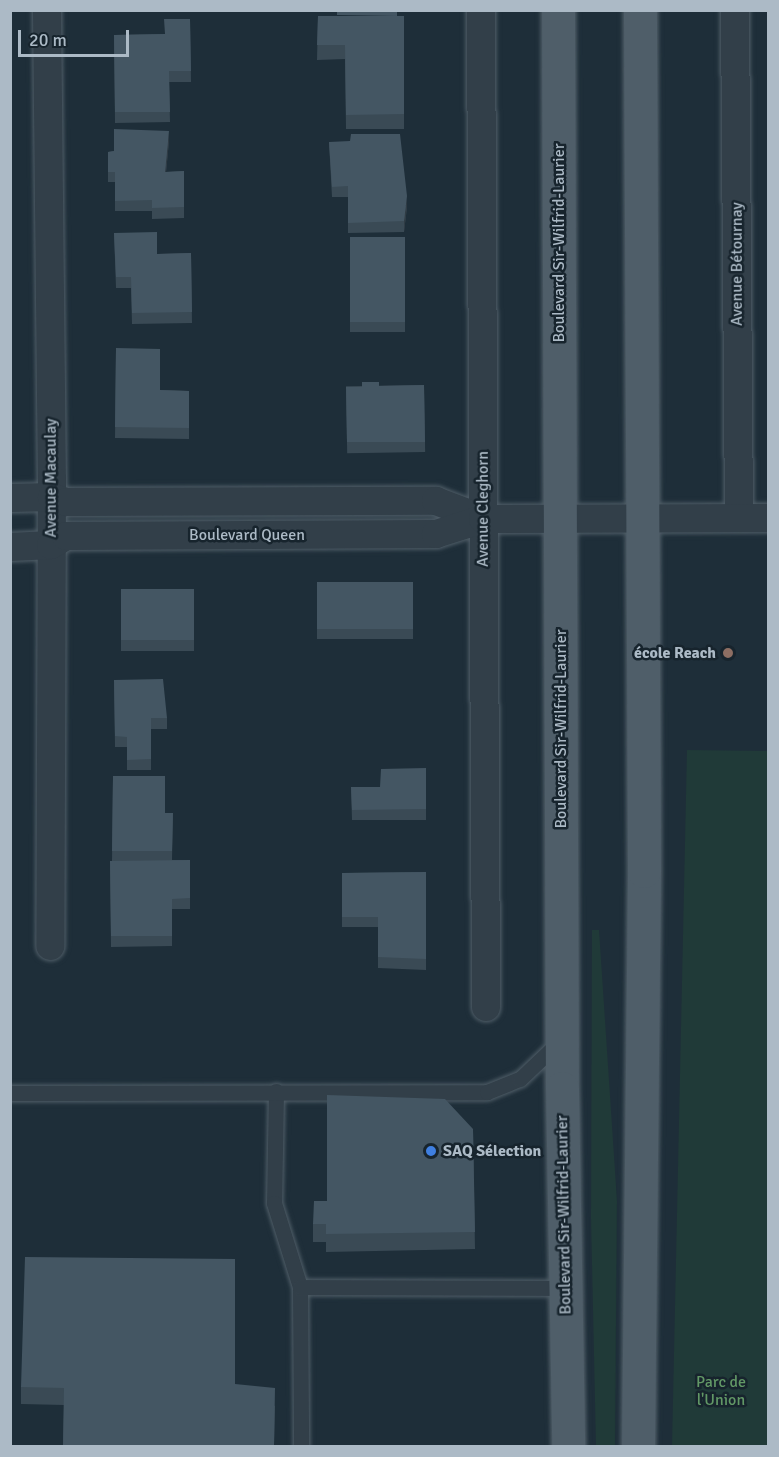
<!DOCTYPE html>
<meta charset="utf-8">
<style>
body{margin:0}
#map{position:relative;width:779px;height:1457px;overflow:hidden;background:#1e2e39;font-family:Signika,sans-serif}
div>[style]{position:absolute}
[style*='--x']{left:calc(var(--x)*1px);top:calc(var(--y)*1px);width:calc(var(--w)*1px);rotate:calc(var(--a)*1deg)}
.green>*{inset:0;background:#203a38}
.roads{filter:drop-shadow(0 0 2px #4f5d67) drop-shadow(0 0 2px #4f5d67)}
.lane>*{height:15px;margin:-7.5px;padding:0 7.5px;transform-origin:7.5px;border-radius:7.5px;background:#323f49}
.street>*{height:28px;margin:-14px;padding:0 14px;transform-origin:14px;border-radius:14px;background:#323f49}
.primary>*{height:33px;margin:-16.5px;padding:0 16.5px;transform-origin:16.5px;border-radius:16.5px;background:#4f5e69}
.wall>*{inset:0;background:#3a4a55;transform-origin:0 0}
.shaded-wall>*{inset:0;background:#303c45}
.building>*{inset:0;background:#445663;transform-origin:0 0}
.dots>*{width:16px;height:16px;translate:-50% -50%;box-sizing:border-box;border:3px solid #17242d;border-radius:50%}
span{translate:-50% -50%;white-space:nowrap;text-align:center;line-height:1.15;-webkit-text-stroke:5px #17242d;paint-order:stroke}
.street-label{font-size:16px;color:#acbac6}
.poi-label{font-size:16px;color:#acbac6;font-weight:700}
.right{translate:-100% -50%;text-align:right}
.left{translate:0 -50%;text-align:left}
.park-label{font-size:16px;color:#629866}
.frame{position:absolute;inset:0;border:12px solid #acbac6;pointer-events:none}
.scale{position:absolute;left:18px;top:30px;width:111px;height:27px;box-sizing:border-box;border:3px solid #acbac6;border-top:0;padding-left:8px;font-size:18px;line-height:21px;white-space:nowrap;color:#acbac6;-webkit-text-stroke:4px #17242d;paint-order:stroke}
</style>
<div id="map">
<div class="green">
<i style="clip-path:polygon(687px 750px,768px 751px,768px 1446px,672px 1446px)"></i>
<i style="clip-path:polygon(592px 930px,599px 930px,617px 1201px,615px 1446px,596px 1446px,591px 1218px)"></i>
</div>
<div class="roads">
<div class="lane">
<i style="--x:276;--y:1091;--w:112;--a:91"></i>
<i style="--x:274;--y:1203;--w:88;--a:72.8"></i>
<i style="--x:300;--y:1287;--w:159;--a:89.6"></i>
<i style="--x:10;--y:1093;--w:477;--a:-0.1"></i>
<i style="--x:487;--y:1092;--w:35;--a:-22"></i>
<i style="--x:520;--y:1079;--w:54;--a:-43.5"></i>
<i style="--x:300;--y:1287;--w:265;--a:0.2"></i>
</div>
<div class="street">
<i style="--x:47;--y:10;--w:469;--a:89.4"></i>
<i style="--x:52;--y:479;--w:467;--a:90.2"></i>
<i style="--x:481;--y:10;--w:997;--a:89.71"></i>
<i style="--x:735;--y:10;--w:508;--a:89.55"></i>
<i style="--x:10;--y:498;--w:42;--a:-1.4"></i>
<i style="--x:52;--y:497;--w:15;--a:20"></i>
<i style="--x:66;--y:502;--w:370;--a:-0.2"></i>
<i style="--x:436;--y:501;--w:50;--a:21"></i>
<i style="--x:10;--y:547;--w:41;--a:-2.8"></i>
<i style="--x:51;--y:545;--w:17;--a:-31"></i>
<i style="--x:66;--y:536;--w:370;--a:-0.3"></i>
<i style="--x:436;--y:534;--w:49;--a:-17.7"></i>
<i style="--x:483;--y:519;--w:285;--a:-0.2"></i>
</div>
<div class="primary">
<i style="--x:558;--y:10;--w:1078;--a:89.79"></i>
<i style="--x:562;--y:1088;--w:358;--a:89"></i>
<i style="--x:638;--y:1446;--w:575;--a:-89.4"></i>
<i style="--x:644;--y:871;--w:861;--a:-90.27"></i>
</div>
</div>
<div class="wall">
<i style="clip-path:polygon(318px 16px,404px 16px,404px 129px,346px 129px,345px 59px,317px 60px)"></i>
<i style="clip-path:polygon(190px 19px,191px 82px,169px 82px,170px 122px,115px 123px,114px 35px,165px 34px)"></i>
<i style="clip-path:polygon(169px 141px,166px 172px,184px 171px,184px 218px,152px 219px,152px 211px,115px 211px,115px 182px,108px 182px,108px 152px,114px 151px)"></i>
<i style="clip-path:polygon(329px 142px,407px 207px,404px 232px,348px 233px,348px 197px,332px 197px)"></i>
<i style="clip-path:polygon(114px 233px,157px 254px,191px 253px,192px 323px,132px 324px,131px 288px,116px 288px)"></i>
<i style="left:350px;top:237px;width:55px;height:95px"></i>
<i style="clip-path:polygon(116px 348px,160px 390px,189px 391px,189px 439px,115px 438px)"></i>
<i style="left:424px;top:385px;width:67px;height:78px;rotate:89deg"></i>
<i style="left:413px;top:582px;width:57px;height:96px;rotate:90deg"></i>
<i style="left:194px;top:589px;width:62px;height:73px;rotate:90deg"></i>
<i style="clip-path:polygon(114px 680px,167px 718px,167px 729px,151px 729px,151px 770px,127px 770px,127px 747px,115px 747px)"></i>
<i style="clip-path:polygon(426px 768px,426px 820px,352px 820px,351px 787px,380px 787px)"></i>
<i style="clip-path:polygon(113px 776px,165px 813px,173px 813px,172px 860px,190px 860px,190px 909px,172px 909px,172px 946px,111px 947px,110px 861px,112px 861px)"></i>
<i style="clip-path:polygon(426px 872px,426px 970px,378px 968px,378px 927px,342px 927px,342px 873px)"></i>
<i style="clip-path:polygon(473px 1129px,475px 1249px,326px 1252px,326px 1242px,313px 1242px,313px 1224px,327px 1201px)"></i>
<i style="clip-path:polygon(235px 1384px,275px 1406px,274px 1446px,63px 1446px,64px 1405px,21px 1404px,21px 1387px)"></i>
</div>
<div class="shaded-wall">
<i style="clip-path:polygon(169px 131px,169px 141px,165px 183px,165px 172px)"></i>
<i style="clip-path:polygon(407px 196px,407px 207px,404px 232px,404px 221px)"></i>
</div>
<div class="building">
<i style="clip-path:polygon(337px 10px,397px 10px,397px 16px,337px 15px)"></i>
<i style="clip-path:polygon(318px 16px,404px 16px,404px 114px,346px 115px,345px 45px,317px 45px)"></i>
<i style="clip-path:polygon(164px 19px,190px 19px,191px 71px,169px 71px,170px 112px,115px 112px,114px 35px,165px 34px)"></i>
<i style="clip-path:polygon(114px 129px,169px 131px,165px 172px,184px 171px,184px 207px,152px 208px,152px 200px,115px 201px,115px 172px,108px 172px,108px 152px,114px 151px)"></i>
<i style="clip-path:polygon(351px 134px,400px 134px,407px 196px,404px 221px,348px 223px,348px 186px,332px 187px,329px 142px,350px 141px)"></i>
<i style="clip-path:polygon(157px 232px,157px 254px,191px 253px,192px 312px,132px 313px,131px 277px,116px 277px,114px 233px)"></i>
<i style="left:350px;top:237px;width:55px;height:85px"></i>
<i style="clip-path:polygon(116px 348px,160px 349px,160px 390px,189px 391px,189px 428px,115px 427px)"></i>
<i style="clip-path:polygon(362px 382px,379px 382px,379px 386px,424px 385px,425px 442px,347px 442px,346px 387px,362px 387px)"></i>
<i style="left:413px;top:582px;width:47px;height:96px;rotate:90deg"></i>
<i style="left:194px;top:589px;width:51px;height:73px;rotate:90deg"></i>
<i style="clip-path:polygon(163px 679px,167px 718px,151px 718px,151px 759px,127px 760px,127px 737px,115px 736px,114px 680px)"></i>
<i style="clip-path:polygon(426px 768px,426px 809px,352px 810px,351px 787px,380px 787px,381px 769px)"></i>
<i style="clip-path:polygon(113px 776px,165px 776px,165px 813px,173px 813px,172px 851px,112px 851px)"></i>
<i style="clip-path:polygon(190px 860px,190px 898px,172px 899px,172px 936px,111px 936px,110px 861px)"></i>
<i style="clip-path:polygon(426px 872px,426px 959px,378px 957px,378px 917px,342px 917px,342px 873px)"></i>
<i style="clip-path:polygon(327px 1095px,445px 1099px,473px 1129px,475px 1232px,326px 1234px,326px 1224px,313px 1224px,314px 1201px,327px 1201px)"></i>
<i style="clip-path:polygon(25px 1257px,235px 1259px,235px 1384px,275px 1388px,274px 1446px,63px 1446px,64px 1388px,21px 1387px)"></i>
</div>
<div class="dots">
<i style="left:728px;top:653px;background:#8d6e63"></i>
<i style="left:431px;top:1151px;background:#3f7fe0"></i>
</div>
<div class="street-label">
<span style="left:559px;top:243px;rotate:-90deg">Boulevard Sir-Wilfrid-Laurier</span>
<span style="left:737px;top:264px;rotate:-90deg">Avenue Bétournay</span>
<span style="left:51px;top:478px;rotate:-90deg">Avenue Macaulay</span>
<span style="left:483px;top:509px;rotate:-90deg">Avenue Cleghorn</span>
<span style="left:247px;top:535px">Boulevard Queen</span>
<span style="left:561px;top:729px;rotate:-90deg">Boulevard Sir-Wilfrid-Laurier</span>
<span style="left:564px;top:1215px;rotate:-91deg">Boulevard Sir-Wilfrid-Laurier</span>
</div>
<div class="poi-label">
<span class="right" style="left:716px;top:653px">école Reach</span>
<span class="left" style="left:443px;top:1151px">SAQ Sélection</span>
</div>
<div class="park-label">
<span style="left:721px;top:1391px">Parc de<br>l'Union</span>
</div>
<div class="frame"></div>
<div class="scale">20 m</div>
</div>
